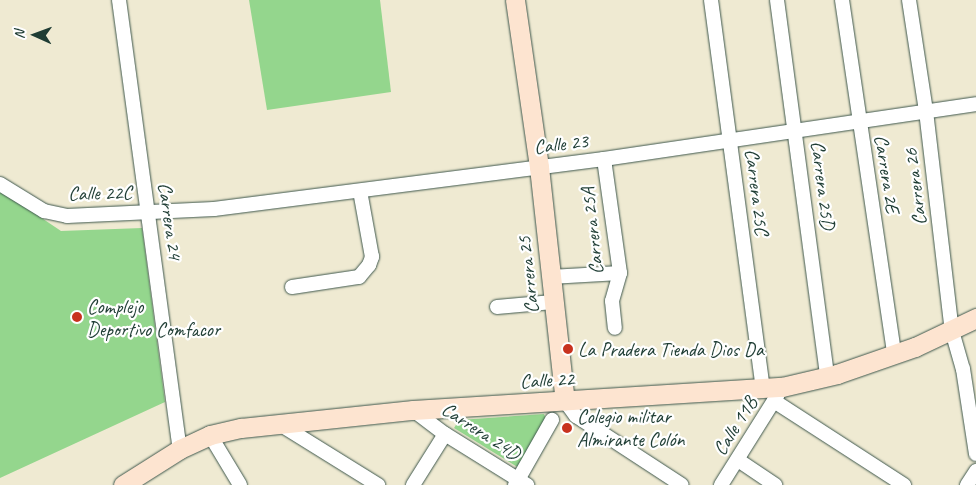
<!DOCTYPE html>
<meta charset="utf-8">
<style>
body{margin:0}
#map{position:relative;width:976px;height:485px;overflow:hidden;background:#efead2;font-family:Caveat,sans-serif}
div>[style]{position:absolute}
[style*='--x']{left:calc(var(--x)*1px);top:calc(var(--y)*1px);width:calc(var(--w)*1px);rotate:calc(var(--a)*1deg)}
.green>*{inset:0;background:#94d68d}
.roads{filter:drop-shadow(0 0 1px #3e574c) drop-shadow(0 0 1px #3e574c)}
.street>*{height:14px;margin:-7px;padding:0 7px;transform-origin:7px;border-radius:7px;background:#fff}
.secondary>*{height:19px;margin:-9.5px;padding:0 9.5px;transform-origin:9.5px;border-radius:9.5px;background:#fde4d0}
.dots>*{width:14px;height:14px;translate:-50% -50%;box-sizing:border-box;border:2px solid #fff;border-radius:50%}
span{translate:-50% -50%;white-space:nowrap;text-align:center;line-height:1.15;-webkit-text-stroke:4.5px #fff;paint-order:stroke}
.street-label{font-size:20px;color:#1f3d34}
.poi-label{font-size:20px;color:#1f3d34}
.left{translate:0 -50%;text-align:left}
.north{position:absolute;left:10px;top:10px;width:50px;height:50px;-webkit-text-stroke:4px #fff;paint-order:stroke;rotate:272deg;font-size:14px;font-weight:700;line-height:20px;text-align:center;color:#1f3d34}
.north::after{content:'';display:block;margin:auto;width:18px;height:22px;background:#1f3d34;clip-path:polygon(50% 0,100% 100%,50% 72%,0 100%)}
</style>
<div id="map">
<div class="green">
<i style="clip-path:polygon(249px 0,380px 0,391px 92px,267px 110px)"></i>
<i style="clip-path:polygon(0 190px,61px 231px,142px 228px,165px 402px,0 478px)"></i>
<i style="clip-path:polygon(544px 414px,547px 422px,519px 468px,454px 428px,459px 420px)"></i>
</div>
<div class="roads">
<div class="street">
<i style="--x:119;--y:0;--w:453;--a:82.3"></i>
<i style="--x:711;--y:0;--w:392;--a:82.4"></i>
<i style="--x:777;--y:0;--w:379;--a:82.4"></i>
<i style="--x:842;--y:0;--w:358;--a:81.6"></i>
<i style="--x:909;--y:0;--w:112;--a:81.3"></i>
<i style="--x:926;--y:111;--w:222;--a:83.3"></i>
<i style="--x:952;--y:331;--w:40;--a:74"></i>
<i style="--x:963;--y:369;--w:86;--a:81.3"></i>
<i style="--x:604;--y:159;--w:115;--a:82"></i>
<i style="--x:620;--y:273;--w:29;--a:106"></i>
<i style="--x:612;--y:301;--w:27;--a:84"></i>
<i style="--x:0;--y:184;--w:52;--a:31.5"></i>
<i style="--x:44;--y:211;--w:24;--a:12"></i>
<i style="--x:67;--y:216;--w:147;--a:-2.7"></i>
<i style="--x:214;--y:209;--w:393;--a:-7.3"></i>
<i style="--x:604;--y:159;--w:376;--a:-8.4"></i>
<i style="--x:550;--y:277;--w:70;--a:-3.3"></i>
<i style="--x:292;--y:287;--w:68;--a:-8.5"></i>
<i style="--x:359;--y:277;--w:16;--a:-50"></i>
<i style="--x:369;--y:265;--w:9;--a:-69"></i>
<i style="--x:372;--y:257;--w:67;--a:-100.3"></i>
<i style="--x:497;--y:307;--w:56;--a:-5.1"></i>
<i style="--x:565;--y:401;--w:19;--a:54"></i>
<i style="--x:576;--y:416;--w:126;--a:33.1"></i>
<i style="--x:774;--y:401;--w:155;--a:32.9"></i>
<i style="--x:413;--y:410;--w:40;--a:37"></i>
<i style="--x:445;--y:434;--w:97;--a:31.9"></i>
<i style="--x:278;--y:423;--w:118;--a:31.8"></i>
<i style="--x:210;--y:435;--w:58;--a:59"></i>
<i style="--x:738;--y:460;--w:45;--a:34"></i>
<i style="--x:413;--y:485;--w:60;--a:-57.9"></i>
<i style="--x:515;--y:485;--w:75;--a:-60.4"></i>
<i style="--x:721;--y:485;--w:107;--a:-57.9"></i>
<i style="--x:967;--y:485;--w:17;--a:-57"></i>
</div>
<div class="secondary">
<i style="--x:515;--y:0;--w:169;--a:81.8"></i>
<i style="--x:539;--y:167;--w:235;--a:83.7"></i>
<i style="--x:123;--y:485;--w:67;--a:-32.3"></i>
<i style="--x:180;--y:449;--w:33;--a:-25"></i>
<i style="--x:210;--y:435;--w:32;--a:-13"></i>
<i style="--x:241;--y:428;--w:173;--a:-6"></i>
<i style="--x:413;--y:410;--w:370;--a:-3.6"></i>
<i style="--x:782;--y:387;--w:57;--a:-13.3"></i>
<i style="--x:837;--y:374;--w:83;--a:-19.1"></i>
<i style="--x:915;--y:347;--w:68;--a:-25.4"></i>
</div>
</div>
<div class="dots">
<i style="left:77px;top:317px;background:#c8321e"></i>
<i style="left:568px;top:349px;background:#c8321e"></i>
<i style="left:567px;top:428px;background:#c8321e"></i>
</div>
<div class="street-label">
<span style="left:561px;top:144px;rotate:-7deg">Calle 23</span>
<span style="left:887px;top:174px;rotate:81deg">Carrera 2E</span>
<span style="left:823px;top:185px;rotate:83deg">Carrera 25D</span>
<span style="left:915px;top:187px;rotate:-97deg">Carrera 26</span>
<span style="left:757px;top:192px;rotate:83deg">Carrera 25C</span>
<span style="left:100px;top:193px;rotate:-1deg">Calle 22C</span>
<span style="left:170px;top:221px;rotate:82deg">Carrera 24</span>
<span style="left:592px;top:231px;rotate:-96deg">Carrera 25A</span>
<span style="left:528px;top:275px;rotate:-96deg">Carrera 25</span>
<span style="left:547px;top:380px;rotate:-3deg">Calle 22</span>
<span style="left:735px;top:426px;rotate:-58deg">Calle 11B</span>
<span style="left:481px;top:431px;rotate:33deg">Carrera 24D</span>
</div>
<div class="poi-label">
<span class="left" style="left:87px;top:318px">Complejo<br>Deportivo Comfacor</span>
<span class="left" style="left:578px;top:349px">La Pradera Tienda Dios Da</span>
<span class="left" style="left:577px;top:428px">Colegio militar<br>Almirante Colón</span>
</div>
<div class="north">N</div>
</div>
